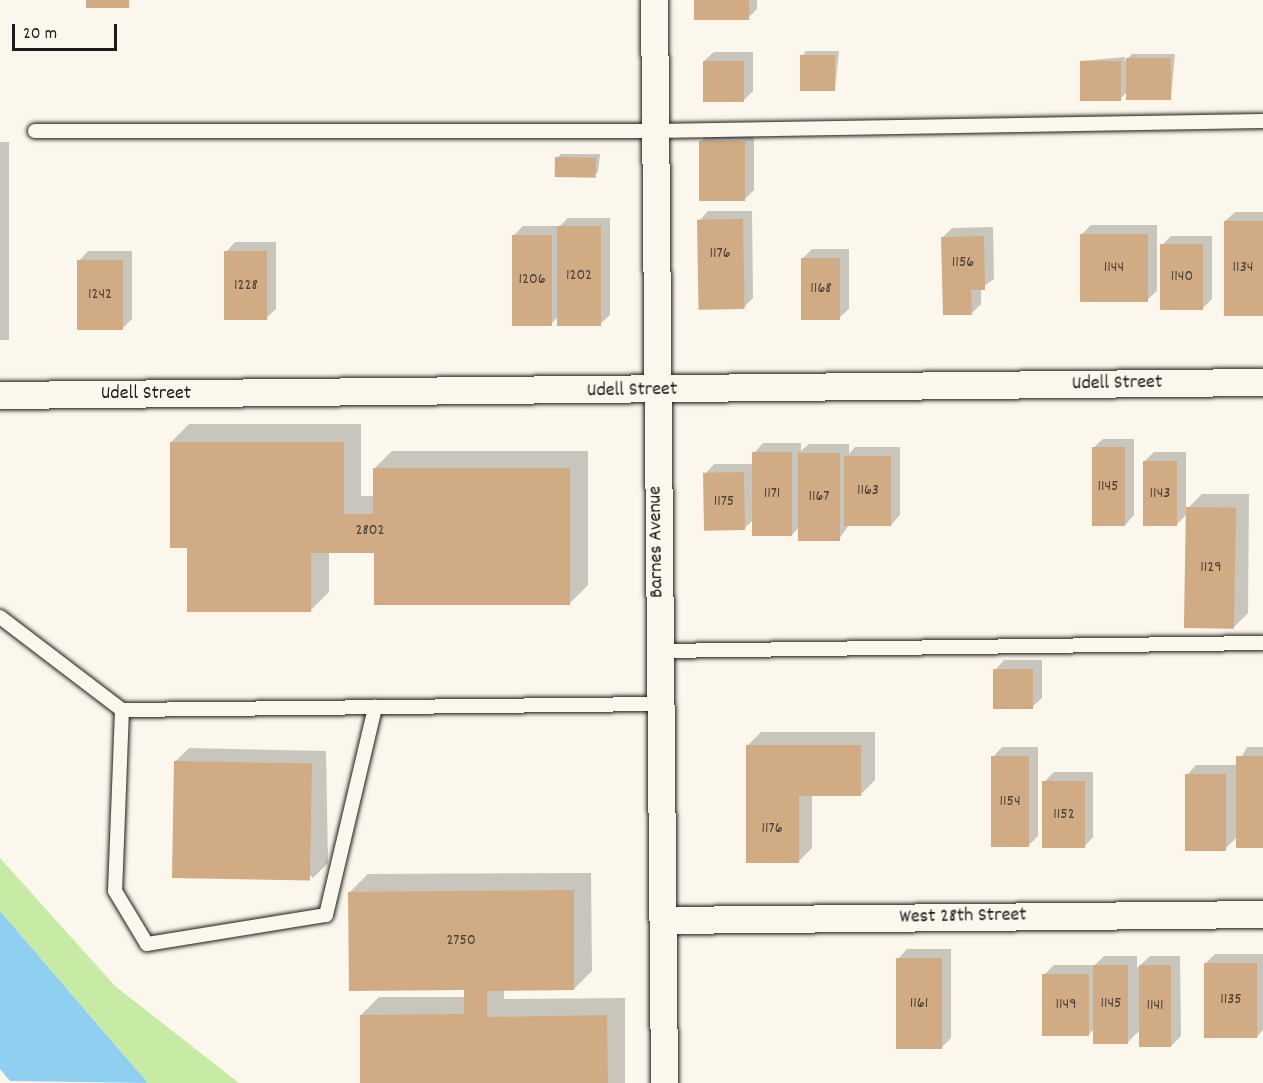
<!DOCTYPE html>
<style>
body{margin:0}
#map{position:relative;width:1263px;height:1083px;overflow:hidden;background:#fbf7ec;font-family:Dekko,sans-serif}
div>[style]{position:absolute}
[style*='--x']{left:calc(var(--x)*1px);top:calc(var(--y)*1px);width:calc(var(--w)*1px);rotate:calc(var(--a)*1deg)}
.green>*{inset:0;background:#c7eaa4}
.water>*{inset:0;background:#8fcff0}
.shadow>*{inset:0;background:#0003;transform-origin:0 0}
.building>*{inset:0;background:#d1ab83;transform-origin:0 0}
.roads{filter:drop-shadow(0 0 2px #1c1c1c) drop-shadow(0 0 2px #1c1c1c)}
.service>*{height:14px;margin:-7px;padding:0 7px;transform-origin:7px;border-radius:7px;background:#fbf7ec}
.minor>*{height:27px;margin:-13.5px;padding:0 13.5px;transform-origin:13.5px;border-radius:13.5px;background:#fbf7ec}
span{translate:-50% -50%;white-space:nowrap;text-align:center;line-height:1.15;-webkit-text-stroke:4.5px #fbf7ec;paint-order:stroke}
.number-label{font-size:16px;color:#494036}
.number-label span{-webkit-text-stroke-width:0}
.street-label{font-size:20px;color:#1c1c1c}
.scale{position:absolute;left:12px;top:24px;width:105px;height:27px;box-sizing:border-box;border:3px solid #1c1c1c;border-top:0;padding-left:8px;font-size:18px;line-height:21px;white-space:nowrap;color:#1c1c1c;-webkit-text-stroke:4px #fbf7ec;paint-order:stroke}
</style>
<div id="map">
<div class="green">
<i style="clip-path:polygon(0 858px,115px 986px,239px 1083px,148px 1083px,0 911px)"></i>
</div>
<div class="water">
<i style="clip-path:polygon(0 911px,110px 1039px,148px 1083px,10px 1081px,0 1069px)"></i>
</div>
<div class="shadow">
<i style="clip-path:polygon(696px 0,757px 0,757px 9px,748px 18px)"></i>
<i style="clip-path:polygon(806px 51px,839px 51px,835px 89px,802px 56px)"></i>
<i style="clip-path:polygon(714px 52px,753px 52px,753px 91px,743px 101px,704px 61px)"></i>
<i style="clip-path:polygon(1132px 54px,1175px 54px,1171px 98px,1128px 91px,1121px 98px,1081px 61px,1125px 57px,1125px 61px)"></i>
<i style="clip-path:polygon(710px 132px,754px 132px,754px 190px,744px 200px,701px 141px)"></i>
<i style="left:0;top:142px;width:9px;height:198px"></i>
<i style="clip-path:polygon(561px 154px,600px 154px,598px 172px,594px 176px,557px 158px)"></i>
<i style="clip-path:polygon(708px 211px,752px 211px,753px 298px,743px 308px,699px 221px)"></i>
<i style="clip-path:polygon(1235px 212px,1263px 212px,1263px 315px,1225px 221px)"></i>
<i style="clip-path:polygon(568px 218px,610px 218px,610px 315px,600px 324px,559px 316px,551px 324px,513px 236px,523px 226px,560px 226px)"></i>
<i style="clip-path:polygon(1091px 225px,1157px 225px,1157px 291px,1147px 300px,1081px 235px)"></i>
<i style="clip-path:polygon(993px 227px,994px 279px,981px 288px,981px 304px,972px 313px,943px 237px,952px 228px)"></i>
<i style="clip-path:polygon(1171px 236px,1212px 236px,1212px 299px,1203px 308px,1162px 245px)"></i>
<i style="clip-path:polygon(235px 242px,276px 242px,276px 309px,266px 318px,226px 252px)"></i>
<i style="clip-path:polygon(812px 249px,849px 249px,849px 309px,839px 318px,803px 258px)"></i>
<i style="clip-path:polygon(88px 251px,132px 251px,132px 319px,122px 329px,79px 261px)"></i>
<i style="clip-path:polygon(189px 424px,361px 424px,361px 496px,374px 496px,374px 469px,392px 451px,588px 451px,588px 585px,570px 603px,375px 552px,329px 552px,329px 592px,311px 610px,188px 547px,171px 442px)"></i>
<i style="clip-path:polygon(1103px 439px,1134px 439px,1134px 515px,1125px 525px,1093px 448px)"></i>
<i style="clip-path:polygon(763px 443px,801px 443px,801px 451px,809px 444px,849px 444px,849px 454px,855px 447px,900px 447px,900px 515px,891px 525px,849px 525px,839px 539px,799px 527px,792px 535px,754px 519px,744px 529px,705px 474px,714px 464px,754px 464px,754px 453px)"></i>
<i style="clip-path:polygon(1154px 452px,1186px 452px,1186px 510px,1202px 494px,1249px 494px,1248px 613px,1234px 627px,1188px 513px,1176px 525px,1145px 461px)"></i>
<i style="clip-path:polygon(1004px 660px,1042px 660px,1042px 698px,1032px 707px,995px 670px)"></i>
<i style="clip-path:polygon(761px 732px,875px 732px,875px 780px,861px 794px,812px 794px,812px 848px,798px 862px,747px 746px)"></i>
<i style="clip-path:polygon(1002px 747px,1038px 747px,1038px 836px,1028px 846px,993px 757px)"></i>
<i style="clip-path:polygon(1247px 747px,1263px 747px,1263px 847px,1237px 837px,1225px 849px,1187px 775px,1196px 765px,1237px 765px)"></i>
<i style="clip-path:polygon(189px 748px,326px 751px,328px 863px,313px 878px,175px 762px)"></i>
<i style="clip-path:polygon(1054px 772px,1093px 772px,1093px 837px,1084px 847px,1044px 782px)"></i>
<i style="clip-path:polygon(591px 873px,592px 971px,574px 989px,504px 989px,504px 999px,625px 998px,625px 1083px,362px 1083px,361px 1015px,379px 997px,465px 997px,465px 989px,350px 892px,368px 874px)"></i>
<i style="clip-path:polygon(907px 949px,951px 949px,951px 1038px,941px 1048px,898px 959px)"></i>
<i style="clip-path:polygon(1215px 954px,1263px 954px,1263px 1030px,1257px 1037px,1206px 963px)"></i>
<i style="clip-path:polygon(1104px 956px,1137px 956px,1137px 968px,1150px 956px,1180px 956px,1181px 1036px,1171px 1046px,1140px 1030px,1128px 1042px,1095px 1028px,1088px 1035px,1044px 975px,1054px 965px,1095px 965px)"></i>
</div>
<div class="building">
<i style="left:86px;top:0;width:43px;height:8px"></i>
<i style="left:694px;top:0;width:55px;height:20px"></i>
<i style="left:800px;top:55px;width:35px;height:36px"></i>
<i style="left:1126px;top:58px;width:45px;height:42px"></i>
<i style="left:703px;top:61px;width:41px;height:41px"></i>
<i style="left:1080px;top:61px;width:41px;height:40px"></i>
<i style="left:699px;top:141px;width:46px;height:60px"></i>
<i style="left:555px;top:157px;width:41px;height:20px;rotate:1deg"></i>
<i style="left:743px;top:219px;width:90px;height:46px;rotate:89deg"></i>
<i style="left:1224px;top:221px;width:39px;height:95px"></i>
<i style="left:557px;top:226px;width:44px;height:100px"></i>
<i style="left:1080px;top:234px;width:68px;height:68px"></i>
<i style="left:512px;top:235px;width:40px;height:91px"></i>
<i style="clip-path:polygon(984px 236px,985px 290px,971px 290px,972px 315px,943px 315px,941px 237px)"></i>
<i style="left:1160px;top:244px;width:43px;height:66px"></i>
<i style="left:224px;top:251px;width:43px;height:69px"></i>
<i style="left:801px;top:258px;width:39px;height:62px"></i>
<i style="left:77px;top:260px;width:46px;height:70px"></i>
<i style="clip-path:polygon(170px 442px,344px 442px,344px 514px,373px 514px,373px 468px,570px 468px,570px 605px,374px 605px,374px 553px,311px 553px,311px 612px,187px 612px,187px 548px,170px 548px)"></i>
<i style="left:1092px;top:447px;width:33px;height:79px"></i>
<i style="left:752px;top:452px;width:40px;height:84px"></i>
<i style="left:798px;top:453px;width:42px;height:88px"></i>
<i style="left:844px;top:456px;width:47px;height:70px"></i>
<i style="left:1143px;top:461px;width:34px;height:65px"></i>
<i style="left:744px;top:472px;width:58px;height:41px;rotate:89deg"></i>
<i style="left:1186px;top:507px;width:50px;height:121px;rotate:1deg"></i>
<i style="left:993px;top:669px;width:40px;height:40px"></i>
<i style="clip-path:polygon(746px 745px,861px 745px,861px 796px,799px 796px,799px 863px,746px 863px)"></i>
<i style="left:991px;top:756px;width:38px;height:91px"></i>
<i style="left:1236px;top:756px;width:27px;height:92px"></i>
<i style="left:174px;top:761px;width:138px;height:117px;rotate:1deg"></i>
<i style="left:1185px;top:774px;width:41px;height:77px"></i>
<i style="left:1042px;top:781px;width:43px;height:67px"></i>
<i style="clip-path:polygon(574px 890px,574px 990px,487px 991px,487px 1017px,607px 1015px,608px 1083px,360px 1083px,360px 1015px,464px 1014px,464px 990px,349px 991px,348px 892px)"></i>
<i style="left:896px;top:958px;width:46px;height:91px"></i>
<i style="left:1204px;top:963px;width:53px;height:75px"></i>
<i style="left:1093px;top:965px;width:35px;height:79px"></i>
<i style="left:1139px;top:965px;width:32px;height:82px"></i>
<i style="left:1042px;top:974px;width:47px;height:62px"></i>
</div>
<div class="roads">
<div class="service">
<i style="--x:35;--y:131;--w:620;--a:0"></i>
<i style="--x:655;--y:131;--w:608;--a:-0.94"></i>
<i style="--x:0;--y:617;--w:153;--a:37.3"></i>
<i style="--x:122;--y:710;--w:538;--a:-0.64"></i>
<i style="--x:659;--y:651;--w:604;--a:-0.76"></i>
<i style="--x:122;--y:710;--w:181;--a:92.2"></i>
<i style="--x:115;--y:891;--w:62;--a:58.9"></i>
<i style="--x:147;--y:944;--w:181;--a:-9.2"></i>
<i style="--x:326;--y:915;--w:214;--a:-76.7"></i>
</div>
<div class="minor">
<i style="--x:654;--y:0;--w:1083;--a:89.47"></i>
<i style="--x:0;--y:395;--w:1263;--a:-0.59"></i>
<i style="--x:664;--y:920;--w:599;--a:-0.57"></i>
</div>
</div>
<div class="number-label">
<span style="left:720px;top:254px">1176</span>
<span style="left:963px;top:263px">1156</span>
<span style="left:1114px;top:268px">1144</span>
<span style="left:1243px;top:268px">1134</span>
<span style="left:579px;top:276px">1202</span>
<span style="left:1182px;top:277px">1140</span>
<span style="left:532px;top:280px">1206</span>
<span style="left:246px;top:286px">1228</span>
<span style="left:821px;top:289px">1168</span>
<span style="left:100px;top:295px">1242</span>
<span style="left:1108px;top:487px">1145</span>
<span style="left:868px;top:491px">1163</span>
<span style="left:772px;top:494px">1171</span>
<span style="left:1160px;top:494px">1143</span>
<span style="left:819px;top:497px">1167</span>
<span style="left:724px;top:502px">1175</span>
<span style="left:370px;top:531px">2802</span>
<span style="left:1211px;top:568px">1129</span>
<span style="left:1010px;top:802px">1154</span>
<span style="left:1064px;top:815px">1152</span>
<span style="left:772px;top:829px">1176</span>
<span style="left:461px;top:941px">2750</span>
<span style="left:1231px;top:1000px">1135</span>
<span style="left:919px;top:1004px">1161</span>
<span style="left:1111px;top:1004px">1145</span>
<span style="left:1066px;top:1005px">1149</span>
<span style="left:1155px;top:1006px">1141</span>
</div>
<div class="street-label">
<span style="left:1117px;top:384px;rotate:-1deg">Udell Street</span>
<span style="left:632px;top:391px;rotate:-1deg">Udell Street</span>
<span style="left:146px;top:394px">Udell Street</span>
<span style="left:657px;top:542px;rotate:-91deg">Barnes Avenue</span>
<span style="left:963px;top:917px;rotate:-1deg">West 28th Street</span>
</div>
<div class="scale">20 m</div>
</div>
